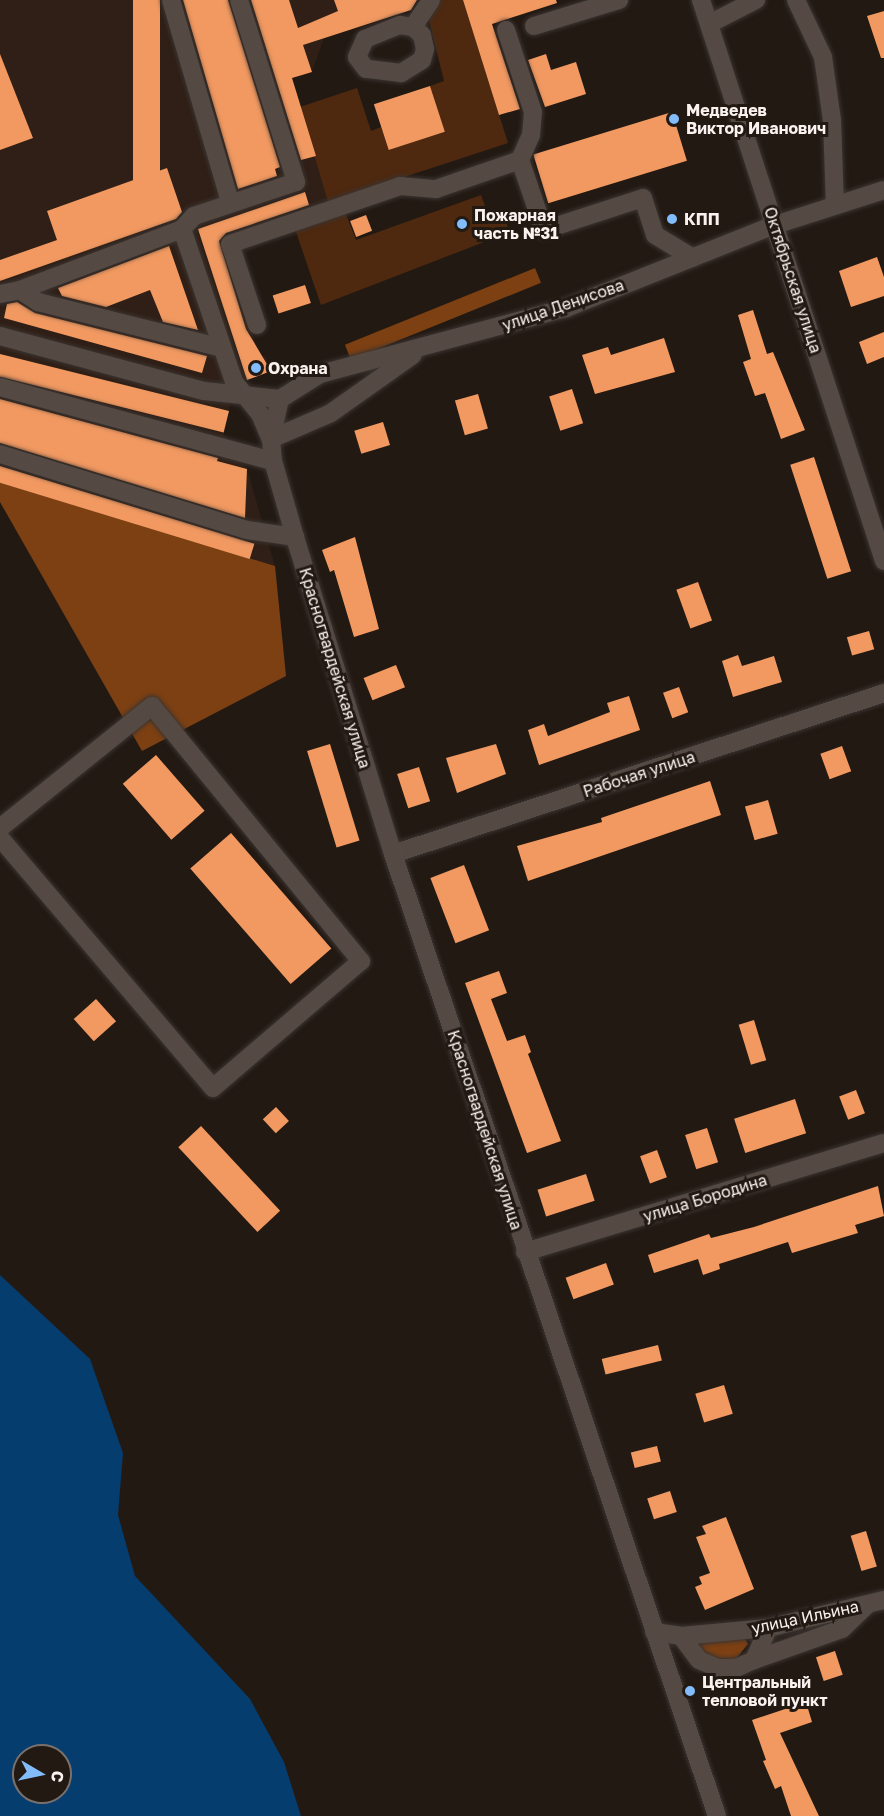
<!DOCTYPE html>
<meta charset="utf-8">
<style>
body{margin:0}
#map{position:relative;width:884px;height:1816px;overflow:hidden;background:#231913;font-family:"Golos Text",sans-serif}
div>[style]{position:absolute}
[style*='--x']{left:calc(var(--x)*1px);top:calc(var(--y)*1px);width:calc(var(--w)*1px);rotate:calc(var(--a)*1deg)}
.built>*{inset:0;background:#2f1f16}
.green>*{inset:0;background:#4e290f}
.forest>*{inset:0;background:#7d4012;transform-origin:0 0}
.water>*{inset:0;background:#053d6f}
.building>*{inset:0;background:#f19961;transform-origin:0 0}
.roads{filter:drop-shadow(0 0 2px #3b3431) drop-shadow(0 0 2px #3b3431)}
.minor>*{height:18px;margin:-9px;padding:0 9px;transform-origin:9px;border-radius:9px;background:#554a43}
.dots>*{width:16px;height:16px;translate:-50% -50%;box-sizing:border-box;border:3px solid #231913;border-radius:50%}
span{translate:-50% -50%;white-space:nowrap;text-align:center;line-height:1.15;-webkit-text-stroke:6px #231913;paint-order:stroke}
.poi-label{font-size:16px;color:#f9f2ee;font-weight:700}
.left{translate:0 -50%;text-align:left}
.street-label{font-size:16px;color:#f9f2ee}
.north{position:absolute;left:12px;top:1744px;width:60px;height:60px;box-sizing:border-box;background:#231913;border:2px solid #79706b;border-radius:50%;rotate:99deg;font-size:16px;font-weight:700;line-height:24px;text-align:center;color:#f9f2ee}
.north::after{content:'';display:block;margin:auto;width:21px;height:27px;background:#83bcfb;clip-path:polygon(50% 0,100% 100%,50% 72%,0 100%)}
</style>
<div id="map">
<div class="built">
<i style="clip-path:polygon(0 0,370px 0,319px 19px,324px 38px,312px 72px,292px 78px,328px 202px,222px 239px,260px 357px,265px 356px,271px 371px,234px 382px,224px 434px,247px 469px,275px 566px,0 482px)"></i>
</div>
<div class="green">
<i style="clip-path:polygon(424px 0,463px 0,508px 143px,328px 202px,300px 107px,357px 88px,371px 131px,381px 127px,389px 150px,444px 131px,430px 86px,444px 81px)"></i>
<i style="clip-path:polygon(481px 195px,490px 220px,503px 215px,510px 232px,321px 305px,295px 229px,344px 209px,356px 240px)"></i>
</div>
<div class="forest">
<i style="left:535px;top:268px;width:16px;height:205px;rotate:68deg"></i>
<i style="clip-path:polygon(0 482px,275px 566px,286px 676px,142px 751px,0 502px)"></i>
<i style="clip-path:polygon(744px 1637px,748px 1644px,735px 1660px,720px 1661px,703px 1654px,697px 1640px)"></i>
</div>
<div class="water">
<i style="clip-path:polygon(evenodd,0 1275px,90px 1359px,123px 1453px,118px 1515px,135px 1576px,250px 1699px,284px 1762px,301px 1816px,0 1816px,0 1275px,24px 1756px,60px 1756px,60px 1792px,24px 1792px,24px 1756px)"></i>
</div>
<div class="building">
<i style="left:133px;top:0;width:27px;height:184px"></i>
<i style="clip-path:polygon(183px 0,228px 0,280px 167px,275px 169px,277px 176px,238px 189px)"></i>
<i style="clip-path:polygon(251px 0,289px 0,298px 28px,338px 11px,334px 0,417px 0,411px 10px,303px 45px,312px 72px,292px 78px,316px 156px,301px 160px)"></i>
<i style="clip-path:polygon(463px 0,556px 0,557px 3px,492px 24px,520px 109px,499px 115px)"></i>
<i style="clip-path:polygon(884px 11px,884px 58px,881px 58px,867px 16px)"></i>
<i style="clip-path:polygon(0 54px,33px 138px,0 150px)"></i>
<i style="clip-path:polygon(546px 54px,551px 70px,576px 62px,586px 94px,545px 107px,528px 60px)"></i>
<i style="left:430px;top:86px;width:48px;height:59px;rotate:72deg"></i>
<i style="left:672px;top:112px;width:51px;height:145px;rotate:73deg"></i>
<i style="clip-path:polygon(167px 168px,182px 212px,176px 219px,0 281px,0 260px,57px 240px,47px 211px)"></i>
<i style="clip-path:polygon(305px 192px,309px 205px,226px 233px,219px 241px,246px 329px,271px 371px,247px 380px,198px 229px)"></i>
<i style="left:366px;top:215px;width:17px;height:17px;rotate:69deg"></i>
<i style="clip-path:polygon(169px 246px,198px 330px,163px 322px,150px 290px,106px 307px,62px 296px,58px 288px)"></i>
<i style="clip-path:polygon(877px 257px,884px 277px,884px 296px,851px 307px,839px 271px)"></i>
<i style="left:305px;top:285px;width:19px;height:34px;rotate:72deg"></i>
<i style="clip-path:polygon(17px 302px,35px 313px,207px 356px,202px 373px,4px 318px,7px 304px)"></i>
<i style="clip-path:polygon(753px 310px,767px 354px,773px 352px,805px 430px,781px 439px,765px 393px,755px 396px,743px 362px,751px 359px,738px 315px)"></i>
<i style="clip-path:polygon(884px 332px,884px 357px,867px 364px,859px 342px)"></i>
<i style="clip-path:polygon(664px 338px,675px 372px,595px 394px,582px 355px,608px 347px,611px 355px)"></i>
<i style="left:0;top:354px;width:236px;height:22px;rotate:14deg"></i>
<i style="left:572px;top:389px;width:36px;height:24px;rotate:72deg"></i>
<i style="left:478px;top:394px;width:36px;height:24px;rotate:74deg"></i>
<i style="clip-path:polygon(0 399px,218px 458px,217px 461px,247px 469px,245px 518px,0 443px)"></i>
<i style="left:383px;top:422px;width:24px;height:30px;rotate:73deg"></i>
<i style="left:814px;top:457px;width:120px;height:25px;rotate:72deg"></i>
<i style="left:0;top:466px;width:266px;height:16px;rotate:17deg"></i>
<i style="clip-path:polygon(355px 537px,379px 629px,354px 637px,334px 570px,330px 572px,322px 550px)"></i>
<i style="left:698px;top:582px;width:41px;height:23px;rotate:70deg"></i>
<i style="left:869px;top:631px;width:19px;height:23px;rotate:74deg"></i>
<i style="clip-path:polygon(738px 655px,742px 666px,774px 656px,782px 682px,733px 697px,722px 661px)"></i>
<i style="left:396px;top:665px;width:24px;height:35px;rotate:68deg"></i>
<i style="left:679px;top:687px;width:27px;height:17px;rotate:70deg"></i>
<i style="clip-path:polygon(629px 696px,640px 730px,539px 765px,528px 730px,544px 724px,548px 736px,610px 712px,607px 703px)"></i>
<i style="left:330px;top:744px;width:101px;height:24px;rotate:73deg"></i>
<i style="clip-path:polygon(496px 744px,506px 774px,457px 793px,446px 758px)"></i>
<i style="left:842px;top:746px;width:27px;height:23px;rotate:70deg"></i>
<i style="left:156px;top:755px;width:74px;height:44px;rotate:49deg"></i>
<i style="left:419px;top:767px;width:36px;height:23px;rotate:72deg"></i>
<i style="clip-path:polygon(710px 781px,721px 815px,528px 881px,517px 846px,602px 822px,601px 818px)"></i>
<i style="left:768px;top:800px;width:35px;height:24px;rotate:74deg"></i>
<i style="left:231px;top:833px;width:153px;height:54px;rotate:49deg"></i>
<i style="left:464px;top:865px;width:70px;height:36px;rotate:69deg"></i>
<i style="clip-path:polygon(499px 971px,507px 993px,491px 999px,507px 1041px,525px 1035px,531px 1052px,528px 1054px,561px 1141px,527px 1153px,465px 983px)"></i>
<i style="left:96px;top:999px;width:30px;height:30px;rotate:48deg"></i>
<i style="left:754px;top:1020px;width:42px;height:16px;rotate:73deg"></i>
<i style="left:856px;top:1090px;width:25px;height:18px;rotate:69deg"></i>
<i style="left:795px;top:1099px;width:36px;height:64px;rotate:72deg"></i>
<i style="left:276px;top:1107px;width:19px;height:18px;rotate:47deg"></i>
<i style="left:201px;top:1126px;width:116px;height:31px;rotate:47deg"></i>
<i style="left:707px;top:1128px;width:36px;height:23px;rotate:72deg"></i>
<i style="left:657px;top:1150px;width:29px;height:18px;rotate:70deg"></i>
<i style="left:586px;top:1174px;width:28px;height:51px;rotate:72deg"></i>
<i style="clip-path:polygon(878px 1186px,884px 1216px,855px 1225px,858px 1233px,792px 1253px,788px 1242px,719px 1264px,720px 1269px,703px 1275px,698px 1259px,654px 1273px,648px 1255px,709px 1234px,711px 1238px,754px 1227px)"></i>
<i style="left:606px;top:1263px;width:23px;height:43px;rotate:70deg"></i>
<i style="left:658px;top:1345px;width:16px;height:58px;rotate:76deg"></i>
<i style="left:724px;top:1385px;width:30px;height:30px;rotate:73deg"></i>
<i style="left:657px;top:1446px;width:16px;height:27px;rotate:76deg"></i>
<i style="left:670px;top:1491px;width:22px;height:24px;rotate:72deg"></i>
<i style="clip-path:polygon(726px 1517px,754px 1589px,705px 1610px,695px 1587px,702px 1584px,699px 1577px,710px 1573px,696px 1537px,706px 1534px,702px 1526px)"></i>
<i style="left:866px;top:1531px;width:37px;height:16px;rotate:73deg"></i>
<i style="left:835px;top:1651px;width:25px;height:20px;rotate:72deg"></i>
<i style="clip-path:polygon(806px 1702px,812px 1722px,780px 1733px,819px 1816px,791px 1816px,781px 1786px,775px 1789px,763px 1761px,766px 1760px,752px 1720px)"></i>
</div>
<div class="roads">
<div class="minor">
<i style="--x:171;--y:0;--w:210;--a:73.7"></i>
<i style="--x:239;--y:0;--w:191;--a:72.6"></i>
<i style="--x:296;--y:182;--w:108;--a:161.6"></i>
<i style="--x:194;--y:216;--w:18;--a:133"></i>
<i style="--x:182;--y:229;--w:162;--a:71.2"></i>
<i style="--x:234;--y:382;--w:41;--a:50.9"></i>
<i style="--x:260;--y:414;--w:26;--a:67"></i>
<i style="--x:701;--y:0;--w:590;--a:71.93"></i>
<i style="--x:796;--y:0;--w:63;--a:64.7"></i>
<i style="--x:823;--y:57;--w:64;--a:81.9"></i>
<i style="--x:832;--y:120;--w:85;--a:88"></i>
<i style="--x:709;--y:24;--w:53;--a:-27.1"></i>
<i style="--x:400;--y:25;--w:13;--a:9"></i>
<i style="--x:413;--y:27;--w:12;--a:42"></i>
<i style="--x:422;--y:35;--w:14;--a:78"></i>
<i style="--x:425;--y:49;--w:11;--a:105"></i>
<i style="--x:422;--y:60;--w:25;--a:148"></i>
<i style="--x:401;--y:73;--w:35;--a:-173"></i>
<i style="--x:366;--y:69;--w:15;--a:-127"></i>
<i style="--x:357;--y:57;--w:20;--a:-66"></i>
<i style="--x:365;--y:39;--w:38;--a:-22"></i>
<i style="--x:534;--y:26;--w:89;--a:-17"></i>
<i style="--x:413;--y:27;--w:32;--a:-56"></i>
<i style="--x:506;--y:30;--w:86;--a:71.8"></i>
<i style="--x:533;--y:112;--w:23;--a:95"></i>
<i style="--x:531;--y:135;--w:27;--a:114"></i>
<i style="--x:520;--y:160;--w:74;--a:71.1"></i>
<i style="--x:544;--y:230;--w:104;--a:-17.9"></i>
<i style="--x:643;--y:198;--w:39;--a:72"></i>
<i style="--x:655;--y:235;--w:44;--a:31.2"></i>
<i style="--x:20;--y:290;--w:22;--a:34"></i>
<i style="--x:38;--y:302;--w:190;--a:14"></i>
<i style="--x:0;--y:294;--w:20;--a:-11"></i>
<i style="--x:20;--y:290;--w:173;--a:-20.6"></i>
<i style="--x:257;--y:325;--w:85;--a:-108.4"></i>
<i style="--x:230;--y:244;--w:180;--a:-18.8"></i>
<i style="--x:400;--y:186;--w:36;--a:5"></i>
<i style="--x:436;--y:189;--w:89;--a:-19"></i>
<i style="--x:0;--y:336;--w:211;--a:15.1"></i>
<i style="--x:204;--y:391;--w:76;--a:6"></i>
<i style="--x:0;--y:387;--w:283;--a:15.2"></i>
<i style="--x:271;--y:439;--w:65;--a:-23.4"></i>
<i style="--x:331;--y:413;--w:100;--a:-35.3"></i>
<i style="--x:0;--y:454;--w:258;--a:17.1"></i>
<i style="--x:247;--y:530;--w:49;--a:8.3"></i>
<i style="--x:0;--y:828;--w:195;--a:-38.8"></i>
<i style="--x:152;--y:706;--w:330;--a:50.7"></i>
<i style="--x:361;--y:961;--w:195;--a:139.4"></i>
<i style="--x:213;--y:1088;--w:328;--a:-130.4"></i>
<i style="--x:393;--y:854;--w:517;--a:-18.15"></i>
<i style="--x:525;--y:1252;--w:375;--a:-16.9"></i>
<i style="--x:654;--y:1632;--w:27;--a:8"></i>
<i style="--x:681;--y:1636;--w:87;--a:-5.3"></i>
<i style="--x:768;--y:1628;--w:119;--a:-13.6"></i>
<i style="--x:681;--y:1636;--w:30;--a:53"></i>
<i style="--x:699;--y:1660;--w:21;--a:23"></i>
<i style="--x:718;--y:1668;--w:18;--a:0"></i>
<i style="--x:736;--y:1668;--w:20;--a:-24"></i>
<i style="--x:754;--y:1660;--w:35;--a:-66"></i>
<i style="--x:754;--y:1660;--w:93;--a:-19.4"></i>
<i style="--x:842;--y:1629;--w:36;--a:-44"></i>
<i style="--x:717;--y:1816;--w:1015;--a:-108.61"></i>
<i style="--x:393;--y:854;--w:332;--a:-107.2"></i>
<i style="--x:295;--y:537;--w:79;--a:-106.1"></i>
<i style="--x:273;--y:461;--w:22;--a:-95"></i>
<i style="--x:271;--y:439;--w:41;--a:-77.3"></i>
<i style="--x:280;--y:399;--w:47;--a:-32"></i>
<i style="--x:320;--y:374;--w:255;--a:-15"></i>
<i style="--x:566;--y:308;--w:225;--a:-21.7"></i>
<i style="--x:775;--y:225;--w:114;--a:-17.8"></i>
</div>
</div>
<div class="dots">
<i style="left:674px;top:119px;background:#83bcfb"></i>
<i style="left:672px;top:219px;background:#83bcfb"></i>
<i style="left:462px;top:224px;background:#83bcfb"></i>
<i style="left:256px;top:368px;background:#83bcfb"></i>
<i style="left:690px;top:1691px;background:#83bcfb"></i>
</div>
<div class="poi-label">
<span class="left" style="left:686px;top:119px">Медведев<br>Виктор Иванович</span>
<span class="left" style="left:474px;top:224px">Пожарная<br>часть №31</span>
<span class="left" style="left:684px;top:219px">КПП</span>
<span class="left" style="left:268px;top:368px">Охрана</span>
<span class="left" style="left:702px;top:1691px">Центральный<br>тепловой пункт</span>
</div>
<div class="street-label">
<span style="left:793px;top:280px;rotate:72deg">Октябрьская улица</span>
<span style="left:563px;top:305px;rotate:-19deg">улица Денисова</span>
<span style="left:335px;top:668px;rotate:73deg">Красногвардейская улица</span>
<span style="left:639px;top:774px;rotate:-18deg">Рабочая улица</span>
<span style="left:485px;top:1130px;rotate:72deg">Красногвардейская улица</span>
<span style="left:705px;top:1198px;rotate:-17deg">улица Бородина</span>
<span style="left:805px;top:1617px;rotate:-12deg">улица Ильина</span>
</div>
<div class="north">С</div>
</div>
